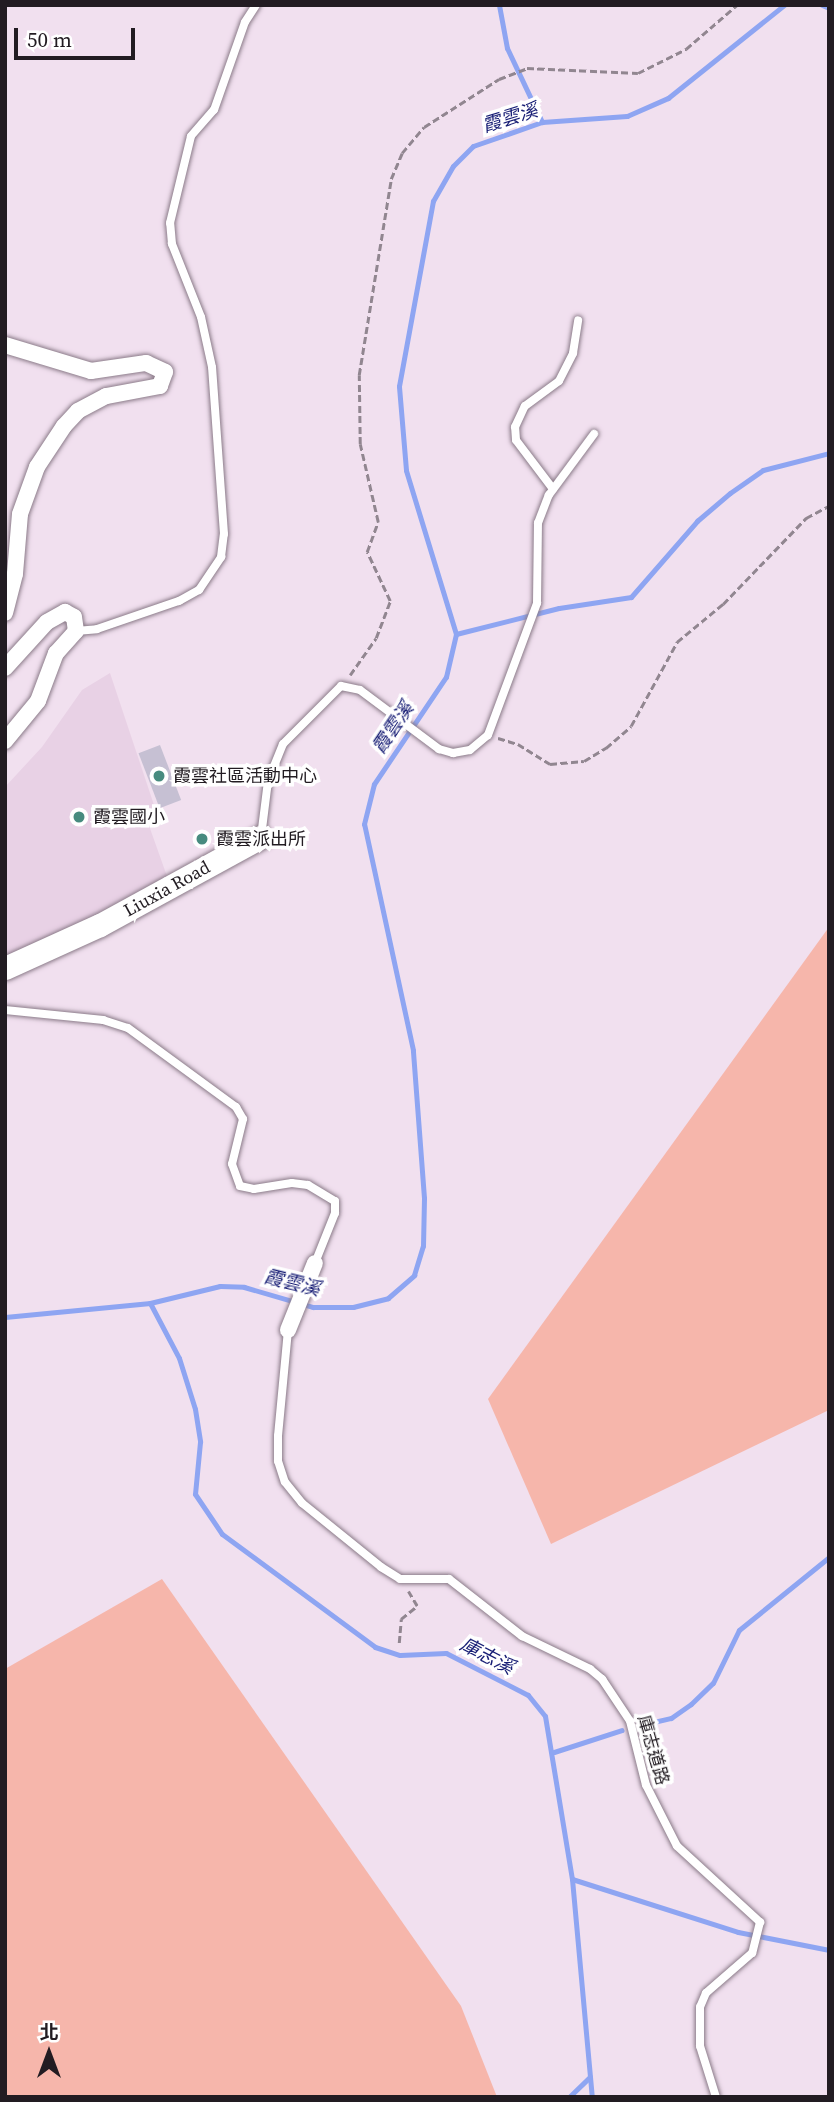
<!DOCTYPE html>
<meta charset="utf-8">
<style>
body{margin:0}
#map{position:relative;width:834px;height:2102px;overflow:hidden;background:#f1e0ef;font-family:"Source Serif 4","Noto Sans TC",serif}
div>[style]{position:absolute}
[style*='--x']{left:calc(var(--x)*1px);top:calc(var(--y)*1px);width:calc(var(--w)*1px);rotate:calc(var(--a)*1deg)}
.built>*{inset:0;background:#e8d1e5}
.green>*{inset:0;background:#f6b6ab}
.stream>*{height:5px;margin:-2.5px;padding:0 2.5px;transform-origin:2.5px;border-radius:2.5px;background:#8ea5f2}
.building>*{inset:0;background:#c6c0d3;transform-origin:0 0}
.path>*{height:2.5px;margin-top:-1.25px;transform-origin:0;background:repeating-linear-gradient(90deg,#918690 0 7px,transparent 0 10.5px)}
.roads{filter:drop-shadow(0 0 2px #8b7b89) drop-shadow(0 0 2px #8b7b89)}
.lane>*{height:8px;margin:-4px;padding:0 4px;transform-origin:4px;border-radius:4px;background:#fff}
.street>*{height:16px;margin:-8px;padding:0 8px;transform-origin:8px;border-radius:8px;background:#fff}
.secondary>*{height:23px;margin:-11.5px;padding:0 11.5px;transform-origin:11.5px;border-radius:11.5px;background:#fff}
.dots>*{width:19px;height:19px;translate:-50% -50%;box-sizing:border-box;border:4px solid #fff;border-radius:50%}
span{translate:-50% -50%;white-space:nowrap;text-align:center;line-height:1.15;-webkit-text-stroke:7px #fff;paint-order:stroke}
.poi-label{font-size:18px;color:#221c22}
.left{translate:0 -50%;text-align:left}
.street-label{font-size:18px;color:#221c22}
.water-label{font-size:19px;color:#161c74;font-style:italic}
.frame{position:absolute;inset:0;border:7px solid #221c22;pointer-events:none}
.north{position:absolute;left:14px;top:2018px;width:70px;height:70px;-webkit-text-stroke:5px #fff;paint-order:stroke;rotate:0deg;font-size:19px;font-weight:700;line-height:28px;text-align:center;color:#221c22}
.north::after{content:'';display:block;margin:auto;width:24px;height:32px;background:#221c22;clip-path:polygon(50% 0,100% 100%,50% 72%,0 100%)}
.scale{position:absolute;left:14px;top:28px;width:121px;height:32px;box-sizing:border-box;border:4px solid #221c22;border-top:0;padding-left:9px;font-size:21px;line-height:24px;white-space:nowrap;color:#221c22;-webkit-text-stroke:5px #fff;paint-order:stroke}
</style>
<div id="map">
<div class="built">
<i style="clip-path:polygon(110px 673px,157px 814px,147px 820px,168px 879px,5px 959px,5px 787px,42px 747px,82px 690px)"></i>
</div>
<div class="green">
<i style="clip-path:polygon(829px 927px,829px 1410px,551px 1544px,488px 1399px)"></i>
<i style="clip-path:polygon(162px 1579px,461px 2006px,497px 2097px,5px 2097px,5px 1669px)"></i>
</div>
<div class="stream">
<i style="--x:499;--y:5;--w:44;--a:79.5"></i>
<i style="--x:507;--y:48;--w:82;--a:64.7"></i>
<i style="--x:822;--y:5;--w:8;--a:23"></i>
<i style="--x:456;--y:634;--w:106;--a:-14.2"></i>
<i style="--x:559;--y:608;--w:73;--a:-8.7"></i>
<i style="--x:631;--y:597;--w:101;--a:-49"></i>
<i style="--x:697;--y:521;--w:43;--a:-40.3"></i>
<i style="--x:730;--y:493;--w:40;--a:-34.9"></i>
<i style="--x:763;--y:470;--w:68;--a:-14.4"></i>
<i style="--x:150;--y:1303;--w:62;--a:62.2"></i>
<i style="--x:179;--y:1358;--w:53;--a:72.6"></i>
<i style="--x:195;--y:1409;--w:33;--a:81"></i>
<i style="--x:200;--y:1442;--w:52;--a:95.5"></i>
<i style="--x:195;--y:1494;--w:48;--a:56"></i>
<i style="--x:222;--y:1534;--w:190;--a:36.4"></i>
<i style="--x:375;--y:1647;--w:26;--a:18"></i>
<i style="--x:400;--y:1655;--w:46;--a:-2.5"></i>
<i style="--x:446;--y:1653;--w:92;--a:27.1"></i>
<i style="--x:528;--y:1695;--w:27;--a:51"></i>
<i style="--x:545;--y:1716;--w:165;--a:80.6"></i>
<i style="--x:572;--y:1879;--w:219;--a:84.8"></i>
<i style="--x:5;--y:1317;--w:146;--a:-5.5"></i>
<i style="--x:150;--y:1303;--w:72;--a:-13.7"></i>
<i style="--x:220;--y:1286;--w:24;--a:2"></i>
<i style="--x:244;--y:1287;--w:72;--a:16.2"></i>
<i style="--x:313;--y:1307;--w:40;--a:0"></i>
<i style="--x:353;--y:1307;--w:36;--a:-14"></i>
<i style="--x:388;--y:1298;--w:35;--a:-41"></i>
<i style="--x:414;--y:1275;--w:30;--a:-73"></i>
<i style="--x:423;--y:1246;--w:48;--a:-88.8"></i>
<i style="--x:424;--y:1198;--w:148;--a:-94.3"></i>
<i style="--x:413;--y:1050;--w:231;--a:-102.2"></i>
<i style="--x:364;--y:824;--w:41;--a:-76"></i>
<i style="--x:374;--y:784;--w:129;--a:-56.1"></i>
<i style="--x:446;--y:677;--w:44;--a:-76.9"></i>
<i style="--x:456;--y:634;--w:171;--a:-107"></i>
<i style="--x:406;--y:470;--w:84;--a:-94.8"></i>
<i style="--x:399;--y:386;--w:188;--a:-79.6"></i>
<i style="--x:433;--y:201;--w:40;--a:-60.3"></i>
<i style="--x:453;--y:166;--w:28;--a:-45"></i>
<i style="--x:473;--y:146;--w:73;--a:-19.2"></i>
<i style="--x:542;--y:122;--w:85;--a:-4"></i>
<i style="--x:627;--y:116;--w:45;--a:-23.7"></i>
<i style="--x:668;--y:98;--w:149;--a:-38.7"></i>
<i style="--x:645;--y:1724;--w:27;--a:-13"></i>
<i style="--x:671;--y:1718;--w:24;--a:-35"></i>
<i style="--x:691;--y:1704;--w:30;--a:-44"></i>
<i style="--x:713;--y:1683;--w:59;--a:-63.9"></i>
<i style="--x:739;--y:1630;--w:116;--a:-39"></i>
<i style="--x:554;--y:1752;--w:71;--a:-17.9"></i>
<i style="--x:572;--y:1879;--w:174;--a:17.7"></i>
<i style="--x:738;--y:1932;--w:93;--a:11.2"></i>
<i style="--x:569;--y:2097;--w:29;--a:-44"></i>
</div>
<div class="building">
<i style="left:160px;top:745px;width:59px;height:23px;rotate:69deg"></i>
</div>
<div class="path">
<i style="--x:350;--y:675;--w:45;--a:-54.9"></i>
<i style="--x:376;--y:638;--w:40;--a:-69"></i>
<i style="--x:390;--y:601;--w:54;--a:-115.1"></i>
<i style="--x:367;--y:552;--w:32;--a:-70"></i>
<i style="--x:378;--y:522;--w:80;--a:-103"></i>
<i style="--x:360;--y:444;--w:69;--a:-90.8"></i>
<i style="--x:359;--y:375;--w:199;--a:-80.7"></i>
<i style="--x:391;--y:179;--w:28;--a:-67"></i>
<i style="--x:402;--y:153;--w:34;--a:-50"></i>
<i style="--x:424;--y:127;--w:89;--a:-32.6"></i>
<i style="--x:499;--y:79;--w:30;--a:-21"></i>
<i style="--x:527;--y:68;--w:111;--a:2.6"></i>
<i style="--x:638;--y:73;--w:54;--a:-26.6"></i>
<i style="--x:686;--y:49;--w:67;--a:-40.8"></i>
<i style="--x:498;--y:738;--w:21;--a:17"></i>
<i style="--x:518;--y:744;--w:38;--a:32"></i>
<i style="--x:550;--y:764;--w:34;--a:-5"></i>
<i style="--x:584;--y:761;--w:26;--a:-31"></i>
<i style="--x:606;--y:748;--w:33;--a:-41"></i>
<i style="--x:631;--y:726;--w:96;--a:-61.3"></i>
<i style="--x:677;--y:642;--w:60;--a:-39.6"></i>
<i style="--x:723;--y:604;--w:120;--a:-46"></i>
<i style="--x:806;--y:518;--w:26;--a:-28"></i>
<i style="--x:399;--y:1643;--w:24;--a:-85"></i>
<i style="--x:401;--y:1619;--w:21;--a:-39"></i>
<i style="--x:417;--y:1606;--w:17;--a:-121"></i>
<i style="--x:828;--y:2097;--w:1;--a:-45"></i>
</div>
<div class="roads">
<div class="lane">
<i style="--x:553;--y:489;--w:61;--a:-127.1"></i>
<i style="--x:516;--y:440;--w:13;--a:-94"></i>
<i style="--x:515;--y:427;--w:23;--a:-65"></i>
<i style="--x:525;--y:406;--w:42;--a:-36.3"></i>
<i style="--x:559;--y:381;--w:31;--a:-63"></i>
<i style="--x:573;--y:353;--w:33;--a:-81"></i>
<i style="--x:76;--y:631;--w:21;--a:-5"></i>
<i style="--x:97;--y:629;--w:87;--a:-18.9"></i>
<i style="--x:179;--y:601;--w:23;--a:-29"></i>
<i style="--x:199;--y:590;--w:40;--a:-56"></i>
<i style="--x:221;--y:557;--w:23;--a:-83"></i>
<i style="--x:224;--y:534;--w:167;--a:-94.1"></i>
<i style="--x:212;--y:367;--w:51;--a:-102.4"></i>
<i style="--x:201;--y:317;--w:79;--a:-111.7"></i>
<i style="--x:172;--y:244;--w:21;--a:-95"></i>
<i style="--x:170;--y:223;--w:89;--a:-76.4"></i>
<i style="--x:191;--y:136;--w:35;--a:-49"></i>
<i style="--x:214;--y:110;--w:93;--a:-70.6"></i>
<i style="--x:245;--y:22;--w:20;--a:-57"></i>
<i style="--x:261;--y:837;--w:56;--a:-82.9"></i>
<i style="--x:268;--y:781;--w:40;--a:-68"></i>
<i style="--x:283;--y:744;--w:82;--a:-45"></i>
<i style="--x:341;--y:686;--w:19;--a:12"></i>
<i style="--x:360;--y:690;--w:99;--a:36.8"></i>
<i style="--x:439;--y:749;--w:15;--a:16"></i>
<i style="--x:453;--y:753;--w:17;--a:-10"></i>
<i style="--x:470;--y:750;--w:23;--a:-40"></i>
<i style="--x:488;--y:735;--w:141;--a:-69.6"></i>
<i style="--x:537;--y:603;--w:80;--a:-89.3"></i>
<i style="--x:538;--y:523;--w:30;--a:-69"></i>
<i style="--x:549;--y:495;--w:76;--a:-53.6"></i>
<i style="--x:5;--y:1010;--w:99;--a:5.8"></i>
<i style="--x:103;--y:1020;--w:26;--a:18"></i>
<i style="--x:128;--y:1028;--w:134;--a:36.2"></i>
<i style="--x:236;--y:1107;--w:14;--a:60"></i>
<i style="--x:243;--y:1119;--w:46;--a:103.7"></i>
<i style="--x:232;--y:1164;--w:23;--a:70"></i>
<i style="--x:240;--y:1186;--w:14;--a:12"></i>
<i style="--x:254;--y:1189;--w:38;--a:-9"></i>
<i style="--x:292;--y:1183;--w:16;--a:7"></i>
<i style="--x:308;--y:1185;--w:31;--a:31"></i>
<i style="--x:335;--y:1201;--w:12;--a:90"></i>
<i style="--x:335;--y:1213;--w:54;--a:111.8"></i>
<i style="--x:288;--y:1330;--w:106;--a:95.4"></i>
<i style="--x:278;--y:1436;--w:25;--a:90"></i>
<i style="--x:278;--y:1461;--w:22;--a:72"></i>
<i style="--x:285;--y:1482;--w:27;--a:51"></i>
<i style="--x:302;--y:1503;--w:102;--a:39"></i>
<i style="--x:381;--y:1567;--w:22;--a:32"></i>
<i style="--x:400;--y:1579;--w:49;--a:0"></i>
<i style="--x:449;--y:1579;--w:93;--a:38"></i>
<i style="--x:522;--y:1636;--w:76;--a:25.9"></i>
<i style="--x:590;--y:1669;--w:16;--a:40"></i>
<i style="--x:602;--y:1679;--w:50;--a:56.3"></i>
<i style="--x:630;--y:1721;--w:66;--a:76"></i>
<i style="--x:646;--y:1785;--w:68;--a:63.1"></i>
<i style="--x:677;--y:1846;--w:113;--a:42.5"></i>
<i style="--x:760;--y:1922;--w:32;--a:104"></i>
<i style="--x:752;--y:1953;--w:61;--a:139"></i>
<i style="--x:706;--y:1993;--w:15;--a:113"></i>
<i style="--x:700;--y:2007;--w:39;--a:90"></i>
<i style="--x:700;--y:2046;--w:53;--a:72.6"></i>
</div>
<div class="street">
<i style="--x:5;--y:345;--w:90;--a:16.8"></i>
<i style="--x:91;--y:371;--w:56;--a:-8.3"></i>
<i style="--x:146;--y:363;--w:21;--a:25"></i>
<i style="--x:165;--y:372;--w:15;--a:110"></i>
<i style="--x:160;--y:386;--w:55;--a:169.5"></i>
<i style="--x:106;--y:396;--w:32;--a:152"></i>
<i style="--x:78;--y:411;--w:21;--a:133"></i>
<i style="--x:64;--y:426;--w:49;--a:123.4"></i>
<i style="--x:37;--y:467;--w:50;--a:109.9"></i>
<i style="--x:20;--y:514;--w:60;--a:94.8"></i>
<i style="--x:15;--y:574;--w:40;--a:104.4"></i>
<i style="--x:5;--y:668;--w:62;--a:-47.6"></i>
<i style="--x:47;--y:622;--w:21;--a:-29"></i>
<i style="--x:65;--y:612;--w:10;--a:29"></i>
<i style="--x:74;--y:617;--w:14;--a:82"></i>
<i style="--x:76;--y:631;--w:30;--a:132"></i>
<i style="--x:56;--y:653;--w:51;--a:110.6"></i>
<i style="--x:38;--y:701;--w:52;--a:129.5"></i>
<i style="--x:288;--y:1330;--w:72;--a:-68.1"></i>
</div>
<div class="secondary">
<i style="--x:5;--y:968;--w:104;--a:-24.4"></i>
<i style="--x:100;--y:925;--w:183;--a:-28.7"></i>
</div>
</div>
<div class="dots">
<i style="left:159px;top:776px;background:#478b7f"></i>
<i style="left:79px;top:817px;background:#478b7f"></i>
<i style="left:202px;top:839px;background:#478b7f"></i>
</div>
<div class="poi-label">
<span class="left" style="left:173px;top:776px">霞雲社區活動中心</span>
<span class="left" style="left:93px;top:817px">霞雲國小</span>
<span class="left" style="left:216px;top:839px">霞雲派出所</span>
</div>
<div class="street-label">
<span style="left:167px;top:889px;rotate:-29deg">Liuxia Road</span>
<span style="left:653px;top:1750px;rotate:74deg">庫志道路</span>
</div>
<div class="water-label">
<span style="left:510px;top:118px;rotate:-17deg">霞雲溪</span>
<span style="left:393px;top:728px;rotate:-56deg">霞雲溪</span>
<span style="left:292px;top:1283px;rotate:14deg">霞雲溪</span>
<span style="left:487px;top:1656px;rotate:27deg">庫志溪</span>
</div>
<div class="frame"></div>
<div class="north">北</div>
<div class="scale">50 m</div>
</div>
